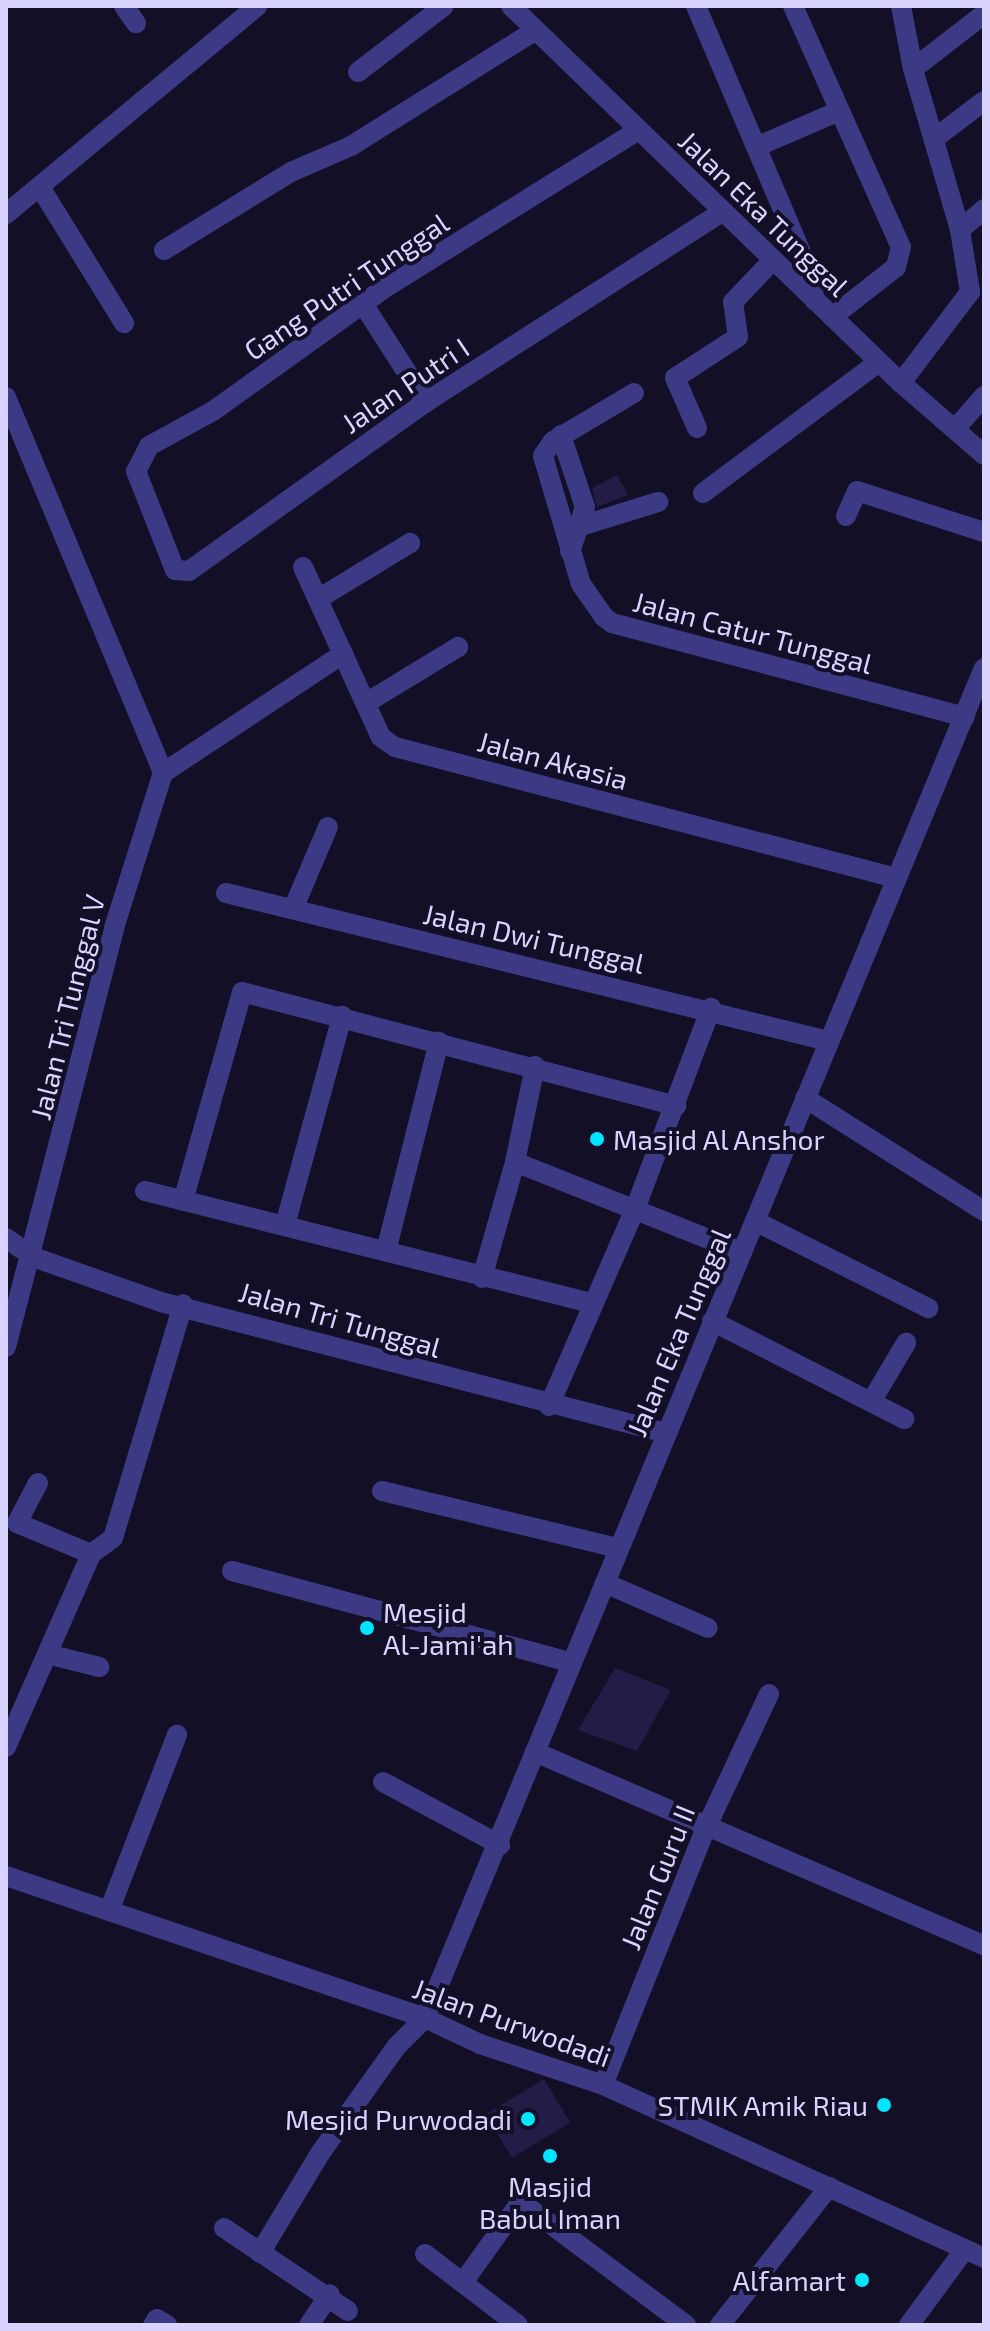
<!DOCTYPE html>
<style>
body{margin:0}
#map{position:relative;width:990px;height:2331px;overflow:hidden;background:#130f26;font-family:"Exo 2",sans-serif}
div>[style]{position:absolute}
[style*='--x']{left:calc(var(--x)*1px);top:calc(var(--y)*1px);width:calc(var(--w)*1px);rotate:calc(var(--a)*1deg)}
.building>*{inset:0;background:#241b47;transform-origin:0 0}
.minor>*{height:20px;margin:-10px;padding:0 10px;transform-origin:10px;border-radius:10px;background:#3d3a85}
.dots>*{width:22px;height:22px;translate:-50% -50%;box-sizing:border-box;border:4px solid #130f26;border-radius:50%}
span{translate:-50% -50%;white-space:nowrap;text-align:center;line-height:1.15;-webkit-text-stroke:8px #130f26;paint-order:stroke}
.street-label{font-size:28px;color:#d9d4ff}
.poi-label{font-size:28px;color:#d9d4ff}
.left{translate:0 -50%;text-align:left}
.right{translate:-100% -50%;text-align:right}
.frame{position:absolute;inset:0;border:8px solid #d9d4ff;pointer-events:none}
</style>
<div id="map">
<div class="building">
<i style="clip-path:polygon(617px 475px,628px 495px,597px 507px,592px 488px)"></i>
<i style="clip-path:polygon(615px 1668px,671px 1690px,637px 1751px,578px 1730px)"></i>
<i style="left:544px;top:2079px;width:51px;height:68px;rotate:59deg"></i>
</div>
<div class="minor">
<i style="--x:124;--y:6;--w:21;--a:55"></i>
<i style="--x:511;--y:6;--w:542;--a:44.03"></i>
<i style="--x:901;--y:383;--w:110;--a:40.9"></i>
<i style="--x:696;--y:6;--w:280;--a:66.9"></i>
<i style="--x:806;--y:264;--w:38;--a:76"></i>
<i style="--x:793;--y:6;--w:264;--a:65.9"></i>
<i style="--x:901;--y:247;--w:21;--a:104"></i>
<i style="--x:896;--y:267;--w:81;--a:142"></i>
<i style="--x:901;--y:6;--w:64;--a:79.2"></i>
<i style="--x:913;--y:69;--w:168;--a:73.7"></i>
<i style="--x:960;--y:230;--w:63;--a:80.8"></i>
<i style="--x:970;--y:292;--w:114;--a:127.2"></i>
<i style="--x:913;--y:69;--w:90;--a:-37.8"></i>
<i style="--x:358;--y:72;--w:108;--a:-37.5"></i>
<i style="--x:637;--y:131;--w:301;--a:148.1"></i>
<i style="--x:382;--y:290;--w:208;--a:144.4"></i>
<i style="--x:213;--y:411;--w:73;--a:151.3"></i>
<i style="--x:149;--y:446;--w:28;--a:117"></i>
<i style="--x:136;--y:471;--w:106;--a:68.5"></i>
<i style="--x:175;--y:570;--w:14;--a:4"></i>
<i style="--x:189;--y:571;--w:291;--a:-35.5"></i>
<i style="--x:426;--y:402;--w:352;--a:-32.7"></i>
<i style="--x:935;--y:138;--w:61;--a:-37.1"></i>
<i style="--x:756;--y:147;--w:90;--a:-23.4"></i>
<i style="--x:40;--y:187;--w:160;--a:58.3"></i>
<i style="--x:6;--y:214;--w:326;--a:-39.6"></i>
<i style="--x:960;--y:230;--w:32;--a:-41"></i>
<i style="--x:164;--y:250;--w:149;--a:-31.6"></i>
<i style="--x:291;--y:172;--w:65;--a:-23.4"></i>
<i style="--x:351;--y:146;--w:218;--a:-32.1"></i>
<i style="--x:363;--y:304;--w:117;--a:57.3"></i>
<i style="--x:634;--y:393;--w:94;--a:149.3"></i>
<i style="--x:553;--y:441;--w:18;--a:124"></i>
<i style="--x:543;--y:456;--w:134;--a:73.5"></i>
<i style="--x:581;--y:584;--w:39;--a:55"></i>
<i style="--x:603;--y:616;--w:11;--a:38"></i>
<i style="--x:612;--y:623;--w:365;--a:14.9"></i>
<i style="--x:6;--y:397;--w:407;--a:67.3"></i>
<i style="--x:163;--y:773;--w:216;--a:-33.5"></i>
<i style="--x:697;--y:428;--w:55;--a:-113.7"></i>
<i style="--x:675;--y:378;--w:75;--a:-33.1"></i>
<i style="--x:738;--y:337;--w:35;--a:-98"></i>
<i style="--x:733;--y:302;--w:58;--a:-46.4"></i>
<i style="--x:956;--y:428;--w:43;--a:-48.8"></i>
<i style="--x:561;--y:435;--w:76;--a:71.6"></i>
<i style="--x:585;--y:507;--w:47;--a:108.4"></i>
<i style="--x:703;--y:493;--w:219;--a:-36.7"></i>
<i style="--x:846;--y:516;--w:27;--a:-66"></i>
<i style="--x:857;--y:491;--w:133;--a:17.9"></i>
<i style="--x:581;--y:526;--w:81;--a:-17.3"></i>
<i style="--x:303;--y:567;--w:187;--a:65.4"></i>
<i style="--x:381;--y:737;--w:17;--a:36"></i>
<i style="--x:395;--y:747;--w:518;--a:14.65"></i>
<i style="--x:318;--y:599;--w:108;--a:-31.3"></i>
<i style="--x:366;--y:703;--w:108;--a:-31.3"></i>
<i style="--x:226;--y:893;--w:620;--a:13.81"></i>
<i style="--x:293;--y:909;--w:89;--a:-66.9"></i>
<i style="--x:805;--y:1098;--w:212;--a:32.3"></i>
<i style="--x:515;--y:1162;--w:241;--a:21.7"></i>
<i style="--x:145;--y:1191;--w:460;--a:14.1"></i>
<i style="--x:183;--y:1201;--w:217;--a:-74.2"></i>
<i style="--x:242;--y:992;--w:449;--a:14.7"></i>
<i style="--x:755;--y:1221;--w:194;--a:26.7"></i>
<i style="--x:285;--y:1225;--w:217;--a:-74.7"></i>
<i style="--x:6;--y:1238;--w:33;--a:35"></i>
<i style="--x:33;--y:1257;--w:136;--a:19.4"></i>
<i style="--x:161;--y:1302;--w:522;--a:14.54"></i>
<i style="--x:386;--y:1251;--w:216;--a:-75.8"></i>
<i style="--x:482;--y:1278;--w:121;--a:-74.1"></i>
<i style="--x:515;--y:1162;--w:98;--a:-78.2"></i>
<i style="--x:712;--y:1321;--w:216;--a:27"></i>
<i style="--x:6;--y:1347;--w:433;--a:-75.5"></i>
<i style="--x:114;--y:928;--w:163;--a:-72.5"></i>
<i style="--x:871;--y:1402;--w:69;--a:-59.3"></i>
<i style="--x:549;--y:1406;--w:215;--a:-66.4"></i>
<i style="--x:635;--y:1209;--w:215;--a:-69.3"></i>
<i style="--x:38;--y:1483;--w:45;--a:117.7"></i>
<i style="--x:17;--y:1523;--w:80;--a:22.7"></i>
<i style="--x:382;--y:1491;--w:242;--a:13.6"></i>
<i style="--x:232;--y:1571;--w:352;--a:15.1"></i>
<i style="--x:605;--y:1583;--w:112;--a:23.6"></i>
<i style="--x:47;--y:1654;--w:54;--a:14"></i>
<i style="--x:6;--y:1747;--w:211;--a:-66.2"></i>
<i style="--x:91;--y:1554;--w:27;--a:-36"></i>
<i style="--x:113;--y:1538;--w:244;--a:-73.3"></i>
<i style="--x:535;--y:1752;--w:489;--a:23.3"></i>
<i style="--x:383;--y:1782;--w:133;--a:28.3"></i>
<i style="--x:6;--y:1876;--w:442;--a:18.7"></i>
<i style="--x:425;--y:2018;--w:61;--a:25.3"></i>
<i style="--x:480;--y:2044;--w:130;--a:18.4"></i>
<i style="--x:603;--y:2085;--w:418;--a:24.4"></i>
<i style="--x:109;--y:1911;--w:189;--a:-68.9"></i>
<i style="--x:603;--y:2085;--w:277;--a:-68.2"></i>
<i style="--x:706;--y:1828;--w:148;--a:-64.8"></i>
<i style="--x:224;--y:2228;--w:149;--a:33.8"></i>
<i style="--x:260;--y:2253;--w:118;--a:-58.9"></i>
<i style="--x:321;--y:2152;--w:130;--a:-54.4"></i>
<i style="--x:397;--y:2046;--w:40;--a:-45"></i>
<i style="--x:425;--y:2018;--w:1461;--a:-67.51"></i>
<i style="--x:425;--y:2254;--w:117;--a:37.4"></i>
<i style="--x:464;--y:2281;--w:91;--a:-54.4"></i>
<i style="--x:517;--y:2207;--w:8;--a:-14"></i>
<i style="--x:525;--y:2205;--w:201;--a:36.7"></i>
<i style="--x:153;--y:2325;--w:7;--a:-56"></i>
<i style="--x:157;--y:2319;--w:12;--a:31"></i>
<i style="--x:309;--y:2325;--w:37;--a:-56"></i>
<i style="--x:720;--y:2325;--w:176;--a:-51.7"></i>
<i style="--x:909;--y:2325;--w:94;--a:-53.6"></i>
</div>
<div class="dots">
<i style="left:597px;top:1139px;background:#00e5ff"></i>
<i style="left:367px;top:1628px;background:#00e5ff"></i>
<i style="left:884px;top:2105px;background:#00e5ff"></i>
<i style="left:528px;top:2119px;background:#00e5ff"></i>
<i style="left:550px;top:2156px;background:#00e5ff"></i>
<i style="left:862px;top:2280px;background:#00e5ff"></i>
</div>
<div class="street-label">
<span style="left:764px;top:213px;rotate:44deg">Jalan Eka Tunggal</span>
<span style="left:346px;top:286px;rotate:-34deg">Gang Putri Tunggal</span>
<span style="left:405px;top:385px;rotate:-34deg">Jalan Putri I</span>
<span style="left:753px;top:632px;rotate:15deg">Jalan Catur Tunggal</span>
<span style="left:553px;top:760px;rotate:15deg">Jalan Akasia</span>
<span style="left:534px;top:938px;rotate:13deg">Jalan Dwi Tunggal</span>
<span style="left:67px;top:1007px;rotate:-76deg">Jalan Tri Tunggal V</span>
<span style="left:340px;top:1319px;rotate:16deg">Jalan Tri Tunggal</span>
<span style="left:678px;top:1332px;rotate:-67deg">Jalan Eka Tunggal</span>
<span style="left:657px;top:1877px;rotate:-68deg">Jalan Guru II</span>
<span style="left:512px;top:2022px;rotate:20deg">Jalan Purwodadi</span>
</div>
<div class="poi-label">
<span class="left" style="left:613px;top:1139px">Masjid Al Anshor</span>
<span class="left" style="left:383px;top:1628px">Mesjid<br>Al-Jami'ah</span>
<span class="right" style="left:868px;top:2105px">STMIK Amik Riau</span>
<span class="right" style="left:512px;top:2119px">Mesjid Purwodadi</span>
<span style="left:550px;top:2202px">Masjid<br>Babul Iman</span>
<span class="right" style="left:846px;top:2280px">Alfamart</span>
</div>
<div class="frame"></div>
</div>
